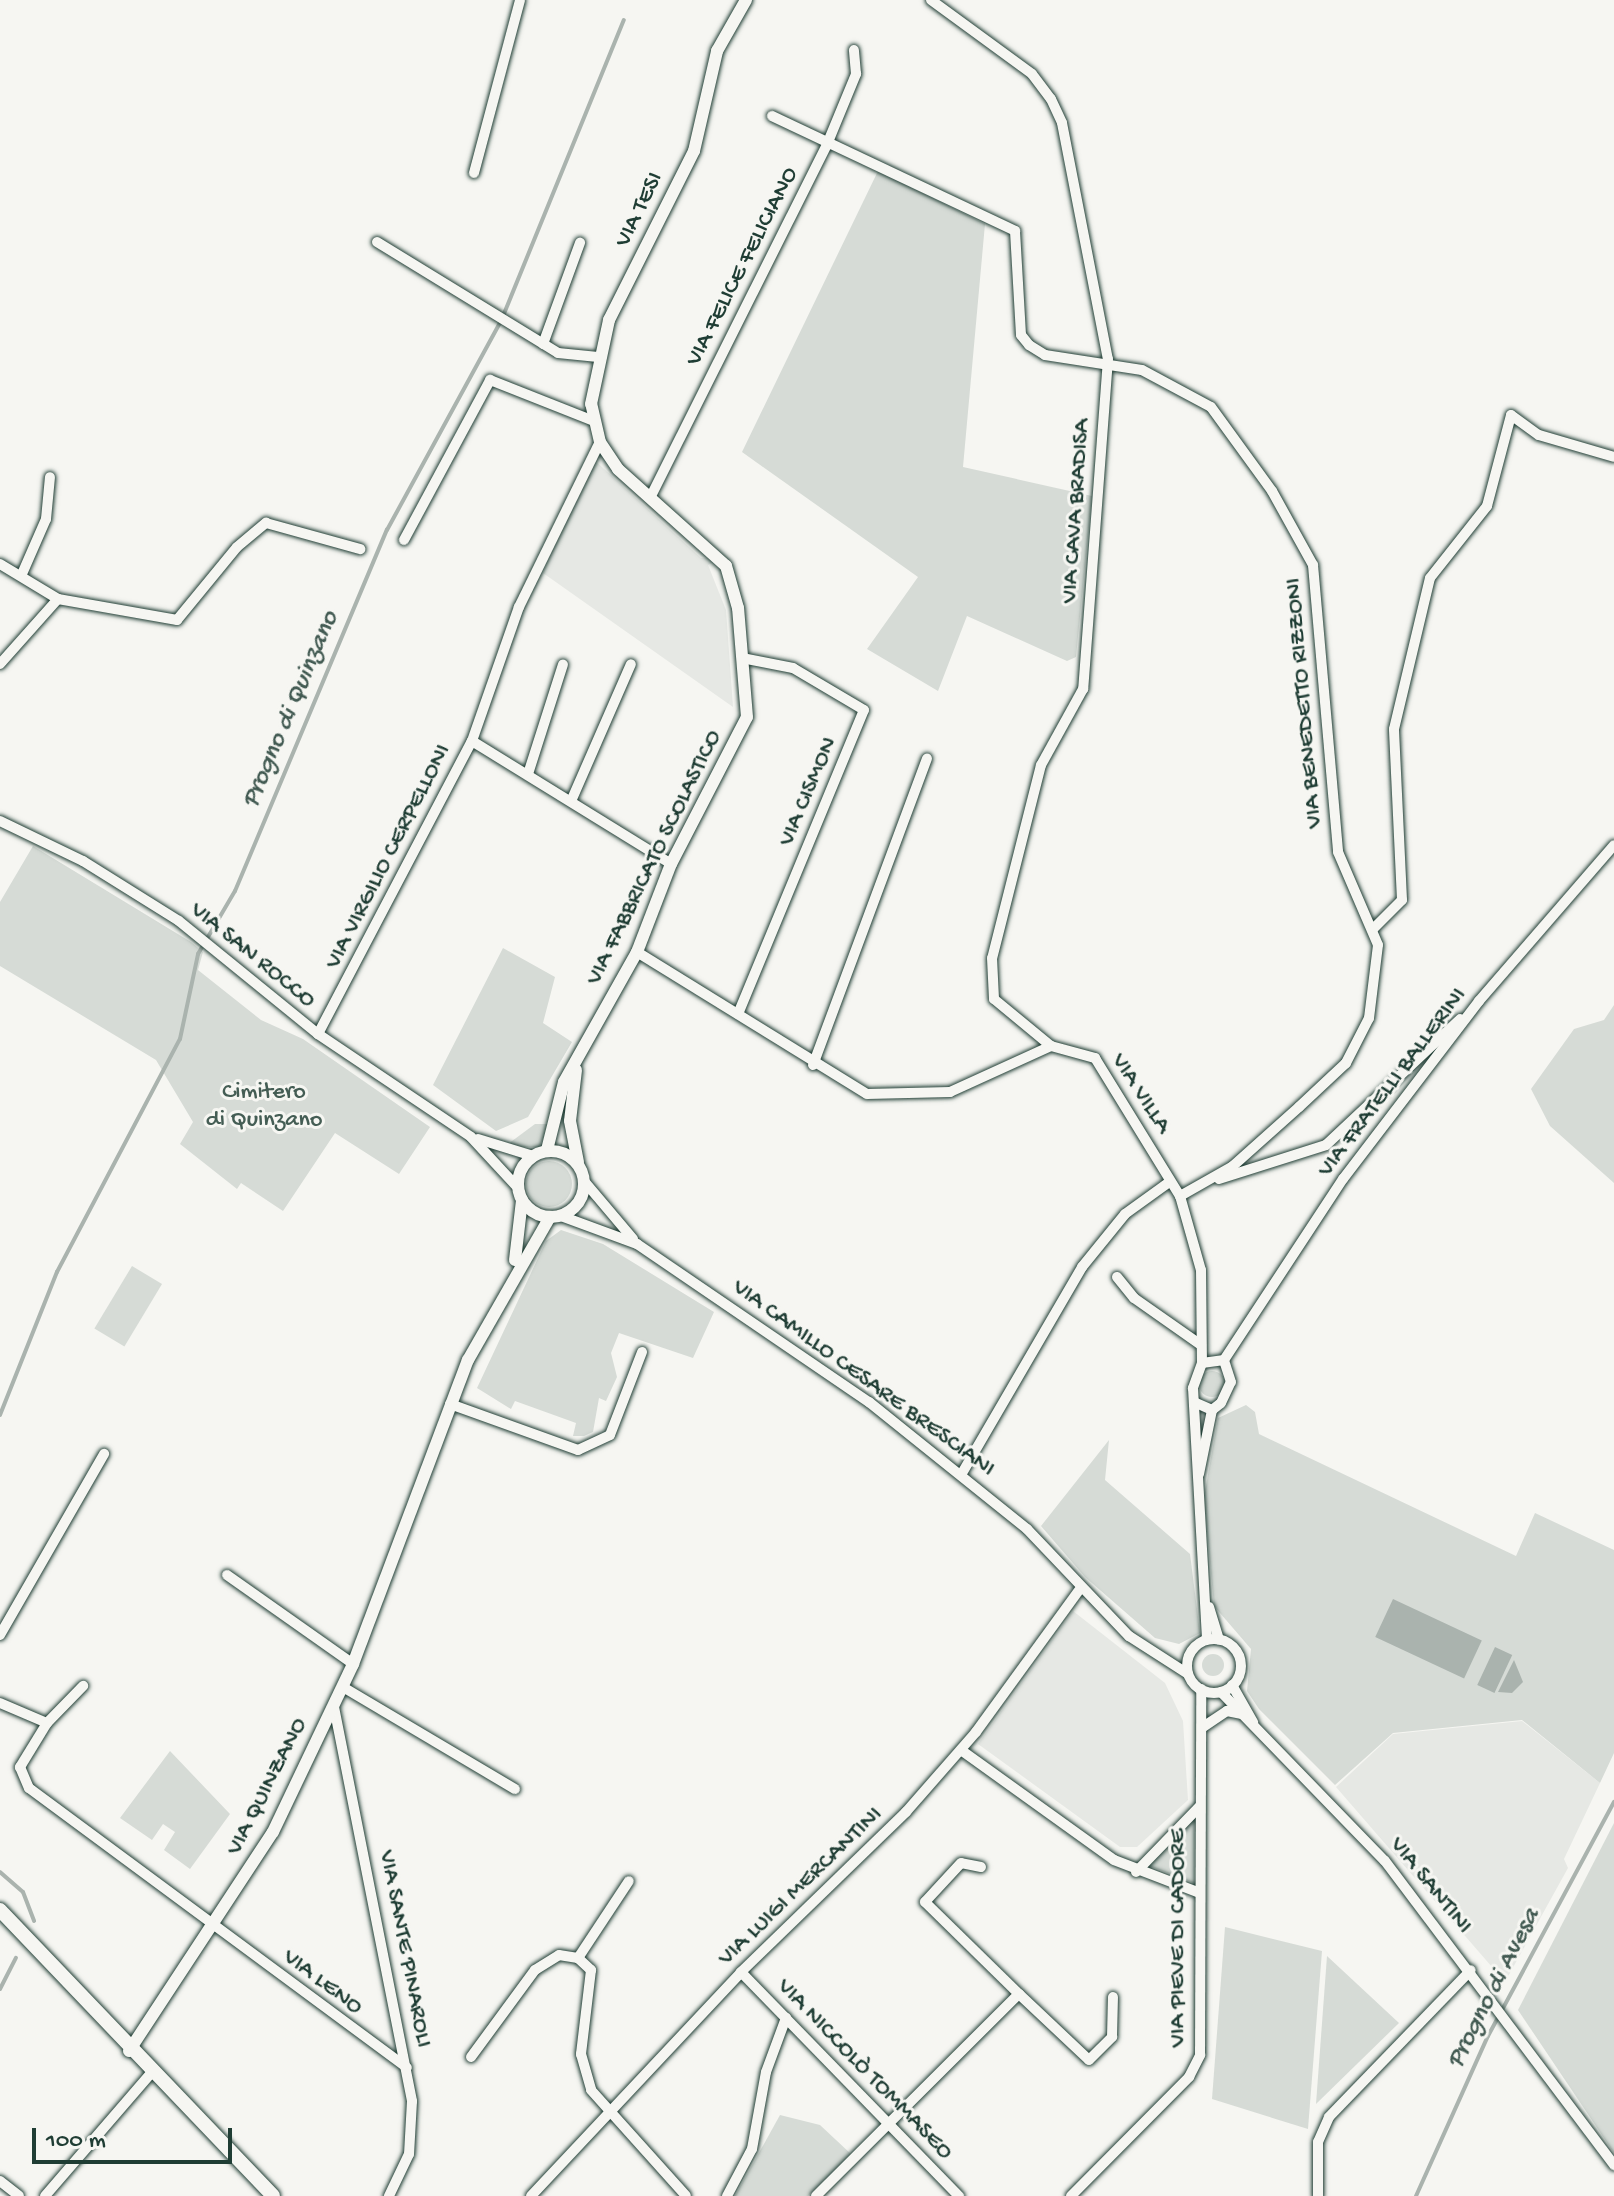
<!DOCTYPE html>
<meta charset="utf-8">
<style>
body{margin:0}
#map{position:relative;width:1614px;height:2196px;overflow:hidden;background:#f6f6f2;font-family:"Gochi Hand",sans-serif}
div>[style]{position:absolute}
[style*='--x']{left:calc(var(--x)*1px);top:calc(var(--y)*1px);width:calc(var(--w)*1px);rotate:calc(var(--a)*1deg)}
.built>*{inset:0;background:#e6e8e4}
.green>*{inset:0;background:#d6dbd6;transform-origin:0 0}
.round{border-radius:50%}
.water>*{inset:0;background:#aab3ae;transform-origin:0 0}
.stream>*{height:4px;margin:-2px;padding:0 2px;transform-origin:2px;border-radius:2px;background:#aab3ae}
.roads{filter:drop-shadow(0 0 2px #1f3d34) drop-shadow(0 0 2px #1f3d34)}
.minor>*{height:10px;margin:-5px;padding:0 5px;transform-origin:5px;border-radius:5px;background:#f6f6f2}
.minor>.ring{margin:-5px;padding:0;box-sizing:content-box;background:none;border:10px solid #f6f6f2;border-radius:50%}
.tertiary>*{height:12px;margin:-6px;padding:0 6px;transform-origin:6px;border-radius:6px;background:#f6f6f2}
.tertiary>.ring{margin:-6px;padding:0;box-sizing:content-box;background:none;border:12px solid #f6f6f2;border-radius:50%}
.secondary>*{height:14px;margin:-7px;padding:0 7px;transform-origin:7px;border-radius:7px;background:#f6f6f2}
span{translate:-50% -50%;white-space:nowrap;text-align:center;line-height:1.15;-webkit-text-stroke:6px #f6f6f2;paint-order:stroke}
.street-label{font-size:24px;color:#1f3d34}
.park-label{font-size:24px;color:#445d54}
.water-label{font-size:26px;color:#425a52;font-style:italic}
.scale{position:absolute;left:32px;top:2128px;width:200px;height:36px;box-sizing:border-box;border:4px solid #1f3d34;border-top:0;padding-left:10px;font-size:24px;line-height:28px;white-space:nowrap;color:#1f3d34;-webkit-text-stroke:6px #f6f6f2;paint-order:stroke}
</style>
<div id="map">
<div class="built">
<i style="clip-path:polygon(591px 457px,701px 558px,719px 559px,708px 565px,726px 610px,733px 707px,543px 573px)"></i>
<i style="clip-path:polygon(1073px 1611px,1165px 1683px,1183px 1721px,1188px 1800px,1137px 1847px,1120px 1847px,978px 1744px)"></i>
<i style="clip-path:polygon(1522px 1721px,1600px 1783px,1564px 1859px,1568px 1868px,1505px 1982px,1336px 1787px,1393px 1734px)"></i>
</div>
<div class="green">
<i style="clip-path:polygon(878px 171px,985px 224px,963px 467px,1092px 496px,1076px 657px,1067px 661px,967px 616px,938px 691px,867px 649px,918px 577px,742px 452px)"></i>
<i style="clip-path:polygon(33px 846px,191px 942px,203px 952px,198px 970px,261px 1020px,303px 1039px,430px 1127px,399px 1174px,335px 1133px,283px 1211px,241px 1183px,237px 1189px,180px 1144px,193px 1122px,156px 1060px,0 966px,0 902px)"></i>
<i style="clip-path:polygon(503px 948px,555px 977px,543px 1023px,572px 1042px,528px 1117px,496px 1131px,433px 1085px)"></i>
<i style="clip-path:polygon(1614px 1005px,1614px 1183px,1550px 1126px,1531px 1089px,1574px 1029px,1604px 1020px)"></i>
<i style="clip-path:polygon(535px 1124px,550px 1124px,539px 1147px,504px 1147px)"></i>
<i class="round" style="left:526px;top:1161px;width:46px;height:46px"></i>
<i style="clip-path:polygon(561px 1230px,603px 1244px,714px 1312px,693px 1358px,619px 1333px,611px 1353px,617px 1377px,606px 1401px,599px 1398px,593px 1432px,584px 1436px,573px 1436px,576px 1423px,515px 1401px,511px 1409px,477px 1388px,546px 1241px)"></i>
<i style="left:132px;top:1266px;width:35px;height:73px;rotate:31deg"></i>
<i class="round" style="left:1199px;top:1371px;width:26px;height:26px"></i>
<i style="clip-path:polygon(1246px 1405px,1255px 1412px,1259px 1434px,1516px 1556px,1535px 1513px,1614px 1550px,1614px 1753px,1600px 1783px,1522px 1720px,1393px 1733px,1335px 1785px,1259px 1709px,1247px 1691px,1251px 1649px,1214px 1606px,1204px 1497px,1218px 1418px)"></i>
<i style="clip-path:polygon(1109px 1440px,1105px 1480px,1190px 1554px,1200px 1633px,1179px 1644px,1155px 1638px,1085px 1577px,1041px 1526px)"></i>
<i class="round" style="left:1202px;top:1654px;width:22px;height:22px"></i>
<i style="clip-path:polygon(170px 1751px,230px 1814px,190px 1869px,164px 1850px,175px 1832px,163px 1824px,152px 1840px,120px 1818px)"></i>
<i style="clip-path:polygon(1194px 1817px,1194px 1883px,1147px 1865px)"></i>
<i style="clip-path:polygon(1614px 1823px,1614px 2153px,1518px 2010px)"></i>
<i style="clip-path:polygon(1225px 1927px,1322px 1951px,1308px 2129px,1212px 2099px)"></i>
<i style="clip-path:polygon(1327px 1956px,1399px 2023px,1316px 2104px)"></i>
<i style="clip-path:polygon(780px 2115px,820px 2125px,851px 2154px,808px 2196px,735px 2196px)"></i>
</div>
<div class="water">
<i style="left:1393px;top:1599px;width:98px;height:42px;rotate:25deg"></i>
<i style="left:1495px;top:1647px;width:19px;height:42px;rotate:25deg"></i>
<i style="clip-path:polygon(1514px 1660px,1523px 1682px,1512px 1693px,1498px 1692px)"></i>
</div>
<div class="stream">
<i style="--x:0;--y:1415;--w:154;--a:-68.3"></i>
<i style="--x:57;--y:1272;--w:263;--a:-62.2"></i>
<i style="--x:180;--y:1039;--w:87;--a:-78"></i>
<i style="--x:198;--y:954;--w:73;--a:-59.6"></i>
<i style="--x:235;--y:891;--w:392;--a:-67.2"></i>
<i style="--x:387;--y:530;--w:238;--a:-61.4"></i>
<i style="--x:501;--y:321;--w:325;--a:-67.8"></i>
<i style="--x:0;--y:1872;--w:30;--a:41"></i>
<i style="--x:23;--y:1892;--w:31;--a:69"></i>
<i style="--x:0;--y:1989;--w:35;--a:-63"></i>
<i style="--x:1416;--y:2196;--w:175;--a:-65.8"></i>
<i style="--x:1488;--y:2036;--w:266;--a:-61.7"></i>
</div>
<div class="roads">
<div class="minor">
<i style="--x:931;--y:0;--w:125;--a:36.2"></i>
<i style="--x:1032;--y:74;--w:31;--a:53"></i>
<i style="--x:1051;--y:99;--w:26;--a:65"></i>
<i style="--x:1062;--y:123;--w:240;--a:79"></i>
<i style="--x:1108;--y:359;--w:331;--a:94.3"></i>
<i style="--x:1083;--y:689;--w:87;--a:118.9"></i>
<i style="--x:1041;--y:765;--w:199;--a:104.2"></i>
<i style="--x:992;--y:958;--w:41;--a:87.2"></i>
<i style="--x:994;--y:999;--w:74;--a:39.5"></i>
<i style="--x:772;--y:116;--w:269;--a:25.3"></i>
<i style="--x:1015;--y:231;--w:104;--a:86.7"></i>
<i style="--x:1021;--y:335;--w:13;--a:51"></i>
<i style="--x:1029;--y:345;--w:19;--a:32"></i>
<i style="--x:1045;--y:355;--w:98;--a:8.8"></i>
<i style="--x:1142;--y:370;--w:78;--a:28.2"></i>
<i style="--x:1211;--y:407;--w:104;--a:54"></i>
<i style="--x:1272;--y:491;--w:85;--a:61"></i>
<i style="--x:1313;--y:565;--w:288;--a:85"></i>
<i style="--x:1338;--y:852;--w:101;--a:66.7"></i>
<i style="--x:1378;--y:945;--w:74;--a:97"></i>
<i style="--x:1369;--y:1018;--w:51;--a:117.1"></i>
<i style="--x:1346;--y:1063;--w:64;--a:136.9"></i>
<i style="--x:1299;--y:1107;--w:89;--a:138.2"></i>
<i style="--x:1233;--y:1166;--w:61;--a:150.5"></i>
<i style="--x:474;--y:173;--w:179;--a:-75.1"></i>
<i style="--x:377;--y:242;--w:212;--a:31.5"></i>
<i style="--x:558;--y:353;--w:40;--a:5.7"></i>
<i style="--x:543;--y:344;--w:108;--a:-69.9"></i>
<i style="--x:650;--y:498;--w:398;--a:-63.4"></i>
<i style="--x:828;--y:142;--w:74;--a:-67.6"></i>
<i style="--x:856;--y:74;--w:24;--a:-95"></i>
<i style="--x:404;--y:540;--w:182;--a:-61.7"></i>
<i style="--x:490;--y:380;--w:109;--a:21.6"></i>
<i style="--x:0;--y:564;--w:68;--a:31.1"></i>
<i style="--x:22;--y:574;--w:60;--a:-66.4"></i>
<i style="--x:46;--y:519;--w:42;--a:-84.6"></i>
<i style="--x:0;--y:664;--w:87;--a:-48.3"></i>
<i style="--x:58;--y:599;--w:121;--a:10"></i>
<i style="--x:177;--y:620;--w:94;--a:-50.6"></i>
<i style="--x:237;--y:547;--w:38;--a:-40"></i>
<i style="--x:266;--y:523;--w:98;--a:15.5"></i>
<i style="--x:472;--y:741;--w:234;--a:31.7"></i>
<i style="--x:528;--y:774;--w:115;--a:-72.3"></i>
<i style="--x:572;--y:799;--w:147;--a:-66.4"></i>
<i style="--x:0;--y:821;--w:92;--a:25.7"></i>
<i style="--x:83;--y:861;--w:113;--a:32"></i>
<i style="--x:179;--y:921;--w:179;--a:39.1"></i>
<i style="--x:318;--y:1034;--w:184;--a:33.9"></i>
<i style="--x:471;--y:1137;--w:69;--a:47.3"></i>
<i style="--x:1373;--y:929;--w:41;--a:-45"></i>
<i style="--x:1402;--y:900;--w:171;--a:-92.7"></i>
<i style="--x:1394;--y:729;--w:155;--a:-76.6"></i>
<i style="--x:1430;--y:578;--w:92;--a:-51.6"></i>
<i style="--x:1487;--y:506;--w:94;--a:-75.2"></i>
<i style="--x:1511;--y:415;--w:34;--a:36"></i>
<i style="--x:1539;--y:435;--w:78;--a:16.3"></i>
<i style="--x:637;--y:952;--w:270;--a:31.7"></i>
<i style="--x:867;--y:1094;--w:83;--a:-1.4"></i>
<i style="--x:950;--y:1092;--w:111;--a:-24.5"></i>
<i style="--x:1051;--y:1046;--w:46;--a:15.3"></i>
<i style="--x:1095;--y:1058;--w:162;--a:58.4"></i>
<i style="--x:1180;--y:1196;--w:77;--a:74.2"></i>
<i style="--x:1201;--y:1270;--w:93;--a:89.4"></i>
<i style="--x:738;--y:1014;--w:329;--a:-67.5"></i>
<i style="--x:864;--y:710;--w:82;--a:-149.4"></i>
<i style="--x:793;--y:668;--w:52;--a:-168.9"></i>
<i style="--x:318;--y:1034;--w:331;--a:-62.3"></i>
<i style="--x:472;--y:741;--w:142;--a:-70.7"></i>
<i style="--x:519;--y:607;--w:184;--a:-63.9"></i>
<i style="--x:813;--y:1065;--w:327;--a:-69.6"></i>
<i style="--x:478;--y:1139;--w:58;--a:17.2"></i>
<i style="--x:1219;--y:1179;--w:112;--a:-17.6"></i>
<i style="--x:1326;--y:1145;--w:184;--a:-43.2"></i>
<i style="--x:584;--y:1181;--w:76;--a:49.8"></i>
<i style="--x:561;--y:1216;--w:81;--a:20.2"></i>
<i style="--x:637;--y:1244;--w:281;--a:34.3"></i>
<i style="--x:869;--y:1402;--w:203;--a:38.8"></i>
<i style="--x:1027;--y:1529;--w:148;--a:46.4"></i>
<i style="--x:1129;--y:1636;--w:70;--a:32.8"></i>
<i style="--x:1117;--y:1277;--w:27;--a:51"></i>
<i style="--x:1134;--y:1298;--w:82;--a:35"></i>
<i style="--x:1224;--y:1360;--w:217;--a:-56.7"></i>
<i style="--x:1343;--y:1179;--w:224;--a:-52.6"></i>
<i style="--x:1479;--y:1001;--w:206;--a:-49.1"></i>
<i style="--x:1194;--y:1402;--w:20;--a:24"></i>
<i style="--x:1212;--y:1410;--w:11;--a:-38"></i>
<i style="--x:1221;--y:1403;--w:23;--a:-65"></i>
<i style="--x:1231;--y:1382;--w:23;--a:-108"></i>
<i style="--x:1224;--y:1360;--w:22;--a:172"></i>
<i style="--x:1202;--y:1363;--w:27;--a:110"></i>
<i style="--x:1193;--y:1388;--w:251;--a:86.8"></i>
<i style="--x:450;--y:1404;--w:136;--a:19.8"></i>
<i style="--x:578;--y:1450;--w:35;--a:-25"></i>
<i style="--x:610;--y:1435;--w:89;--a:-68.9"></i>
<i style="--x:1199;--y:1474;--w:65;--a:-78.5"></i>
<i style="--x:961;--y:1475;--w:241;--a:-59.8"></i>
<i style="--x:1082;--y:1267;--w:68;--a:-50.9"></i>
<i style="--x:1125;--y:1214;--w:53;--a:-35.8"></i>
<i style="--x:227;--y:1575;--w:154;--a:35.2"></i>
<i style="--x:1209;--y:1607;--w:34;--a:73"></i>
<i style="--x:0;--y:1635;--w:209;--a:-60.1"></i>
<i class="ring" style="left:1187px;top:1639px;width:44px;height:44px"></i>
<i style="--x:1232;--y:1685;--w:43;--a:60.4"></i>
<i style="--x:343;--y:1687;--w:200;--a:30.7"></i>
<i style="--x:1221;--y:1692;--w:235;--a:45.9"></i>
<i style="--x:1385;--y:1861;--w:381;--a:53"></i>
<i style="--x:0;--y:1703;--w:51;--a:23.1"></i>
<i style="--x:47;--y:1723;--w:52;--a:-45.8"></i>
<i style="--x:334;--y:1707;--w:402;--a:78.8"></i>
<i style="--x:412;--y:2101;--w:53;--a:93.2"></i>
<i style="--x:409;--y:2154;--w:47;--a:115.5"></i>
<i style="--x:47;--y:1723;--w:52;--a:121.5"></i>
<i style="--x:20;--y:1767;--w:23;--a:67"></i>
<i style="--x:29;--y:1788;--w:470;--a:36.5"></i>
<i style="--x:1203;--y:1727;--w:29;--a:-34"></i>
<i style="--x:1227;--y:1711;--w:14;--a:12"></i>
<i style="--x:961;--y:1750;--w:188;--a:35.7"></i>
<i style="--x:1114;--y:1860;--w:92;--a:21"></i>
<i style="--x:981;--y:1867;--w:20;--a:-169"></i>
<i style="--x:961;--y:1863;--w:53;--a:132.7"></i>
<i style="--x:925;--y:1902;--w:132;--a:44.4"></i>
<i style="--x:1136;--y:1872;--w:92;--a:-45.9"></i>
<i style="--x:578;--y:1958;--w:92;--a:-56.5"></i>
<i style="--x:741;--y:1972;--w:313;--a:45.8"></i>
<i style="--x:471;--y:2057;--w:108;--a:-53.7"></i>
<i style="--x:535;--y:1970;--w:28;--a:-32"></i>
<i style="--x:559;--y:1955;--w:19;--a:9"></i>
<i style="--x:578;--y:1958;--w:18;--a:43"></i>
<i style="--x:591;--y:1970;--w:85;--a:96.8"></i>
<i style="--x:581;--y:2054;--w:37;--a:74"></i>
<i style="--x:591;--y:2090;--w:142;--a:48.1"></i>
<i style="--x:0;--y:2181;--w:24;--a:38"></i>
<i style="--x:45;--y:2196;--w:162;--a:-49.2"></i>
<i style="--x:531;--y:2196;--w:307;--a:-46.8"></i>
<i style="--x:741;--y:1972;--w:230;--a:-44.1"></i>
<i style="--x:906;--y:1812;--w:106;--a:-48.8"></i>
<i style="--x:976;--y:1732;--w:175;--a:-54"></i>
<i style="--x:727;--y:2196;--w:53;--a:-62"></i>
<i style="--x:752;--y:2149;--w:78;--a:-79.7"></i>
<i style="--x:766;--y:2072;--w:58;--a:-69.7"></i>
<i style="--x:816;--y:2196;--w:286;--a:-44.9"></i>
<i style="--x:1019;--y:1994;--w:96;--a:43.3"></i>
<i style="--x:1089;--y:2060;--w:33;--a:-45"></i>
<i style="--x:1112;--y:2037;--w:40;--a:-88.6"></i>
<i style="--x:1071;--y:2196;--w:168;--a:-45.2"></i>
<i style="--x:1189;--y:2077;--w:25;--a:-63"></i>
<i style="--x:1200;--y:2055;--w:366;--a:-89.8"></i>
<i style="--x:1318;--y:2196;--w:54;--a:-90"></i>
<i style="--x:1318;--y:2142;--w:27;--a:-66"></i>
<i style="--x:1329;--y:2117;--w:204;--a:-46"></i>
</div>
<div class="tertiary">
<i style="--x:576;--y:1070;--w:51;--a:96.7"></i>
<i style="--x:570;--y:1121;--w:42;--a:79"></i>
<i style="--x:547;--y:1150;--w:70;--a:-76"></i>
<i style="--x:564;--y:1082;--w:149;--a:-60.7"></i>
<i style="--x:637;--y:952;--w:94;--a:-68.9"></i>
<i style="--x:671;--y:864;--w:165;--a:-62.7"></i>
<i style="--x:747;--y:717;--w:109;--a:-94.7"></i>
<i style="--x:738;--y:608;--w:44;--a:-105.9"></i>
<i style="--x:726;--y:566;--w:145;--a:-138.1"></i>
<i style="--x:618;--y:469;--w:32;--a:-124"></i>
<i style="--x:600;--y:442;--w:39;--a:-103"></i>
<i style="--x:591;--y:404;--w:86;--a:-77.9"></i>
<i style="--x:609;--y:320;--w:189;--a:-63.3"></i>
<i style="--x:694;--y:151;--w:103;--a:-77"></i>
<i style="--x:717;--y:51;--w:59;--a:-60.4"></i>
<i class="ring" style="left:518px;top:1151px;width:54px;height:54px"></i>
<i style="--x:515;--y:1260;--w:60;--a:-83.3"></i>
<i style="--x:129;--y:2051;--w:262;--a:-56.7"></i>
<i style="--x:273;--y:1832;--w:186;--a:-64.5"></i>
<i style="--x:353;--y:1664;--w:325;--a:-69.3"></i>
<i style="--x:468;--y:1360;--w:165;--a:-60.2"></i>
</div>
<div class="secondary">
<i style="--x:0;--y:1910;--w:395;--a:46.3"></i>
</div>
</div>
<div class="street-label">
<span style="left:640px;top:210px;rotate:-64deg">VIA TESI</span>
<span style="left:743px;top:267px;rotate:-63deg">VIA FELICE FELICIANO</span>
<span style="left:1077px;top:511px;rotate:-86deg">VIA CAVA BRADISA</span>
<span style="left:1305px;top:703px;rotate:-95deg">VIA BENEDETTO RIZZONI</span>
<span style="left:809px;top:792px;rotate:-67deg">VIA CISMON</span>
<span style="left:389px;top:857px;rotate:-63deg">VIA VIRGILIO CERPELLONI</span>
<span style="left:655px;top:858px;rotate:-64deg">VIA FABBRICATO SCOLASTICO</span>
<span style="left:252px;top:956px;rotate:39deg">VIA SAN ROCCO</span>
<span style="left:1393px;top:1083px;rotate:-53deg">VIA FRATELLI BALLERINI</span>
<span style="left:1140px;top:1094px;rotate:57deg">VIA VILLA</span>
<span style="left:863px;top:1379px;rotate:36deg">VIA CAMILLO CESARE BRESCIANI</span>
<span style="left:268px;top:1787px;rotate:-63deg">VIA QUINZANO</span>
<span style="left:1430px;top:1886px;rotate:51deg">VIA SANTINI</span>
<span style="left:801px;top:1887px;rotate:-44deg">VIA LUIGI MERCANTINI</span>
<span style="left:1179px;top:1938px;rotate:-90deg">VIA PIEVE DI CADORE</span>
<span style="left:404px;top:1949px;rotate:79deg">VIA SANTE PINAROLI</span>
<span style="left:322px;top:1983px;rotate:37deg">VIA LENO</span>
<span style="left:864px;top:2070px;rotate:46deg">VIA NICCOLÒ TOMMASEO</span>
</div>
<div class="park-label">
<span style="left:264px;top:1107px">Cimitero<br>di Quinzano</span>
</div>
<div class="water-label">
<span style="left:292px;top:710px;rotate:-67deg">Progno di Quinzano</span>
<span style="left:1495px;top:1989px;rotate:-63deg">Progno di Avesa</span>
</div>
<div class="scale">100 m</div>
</div>
